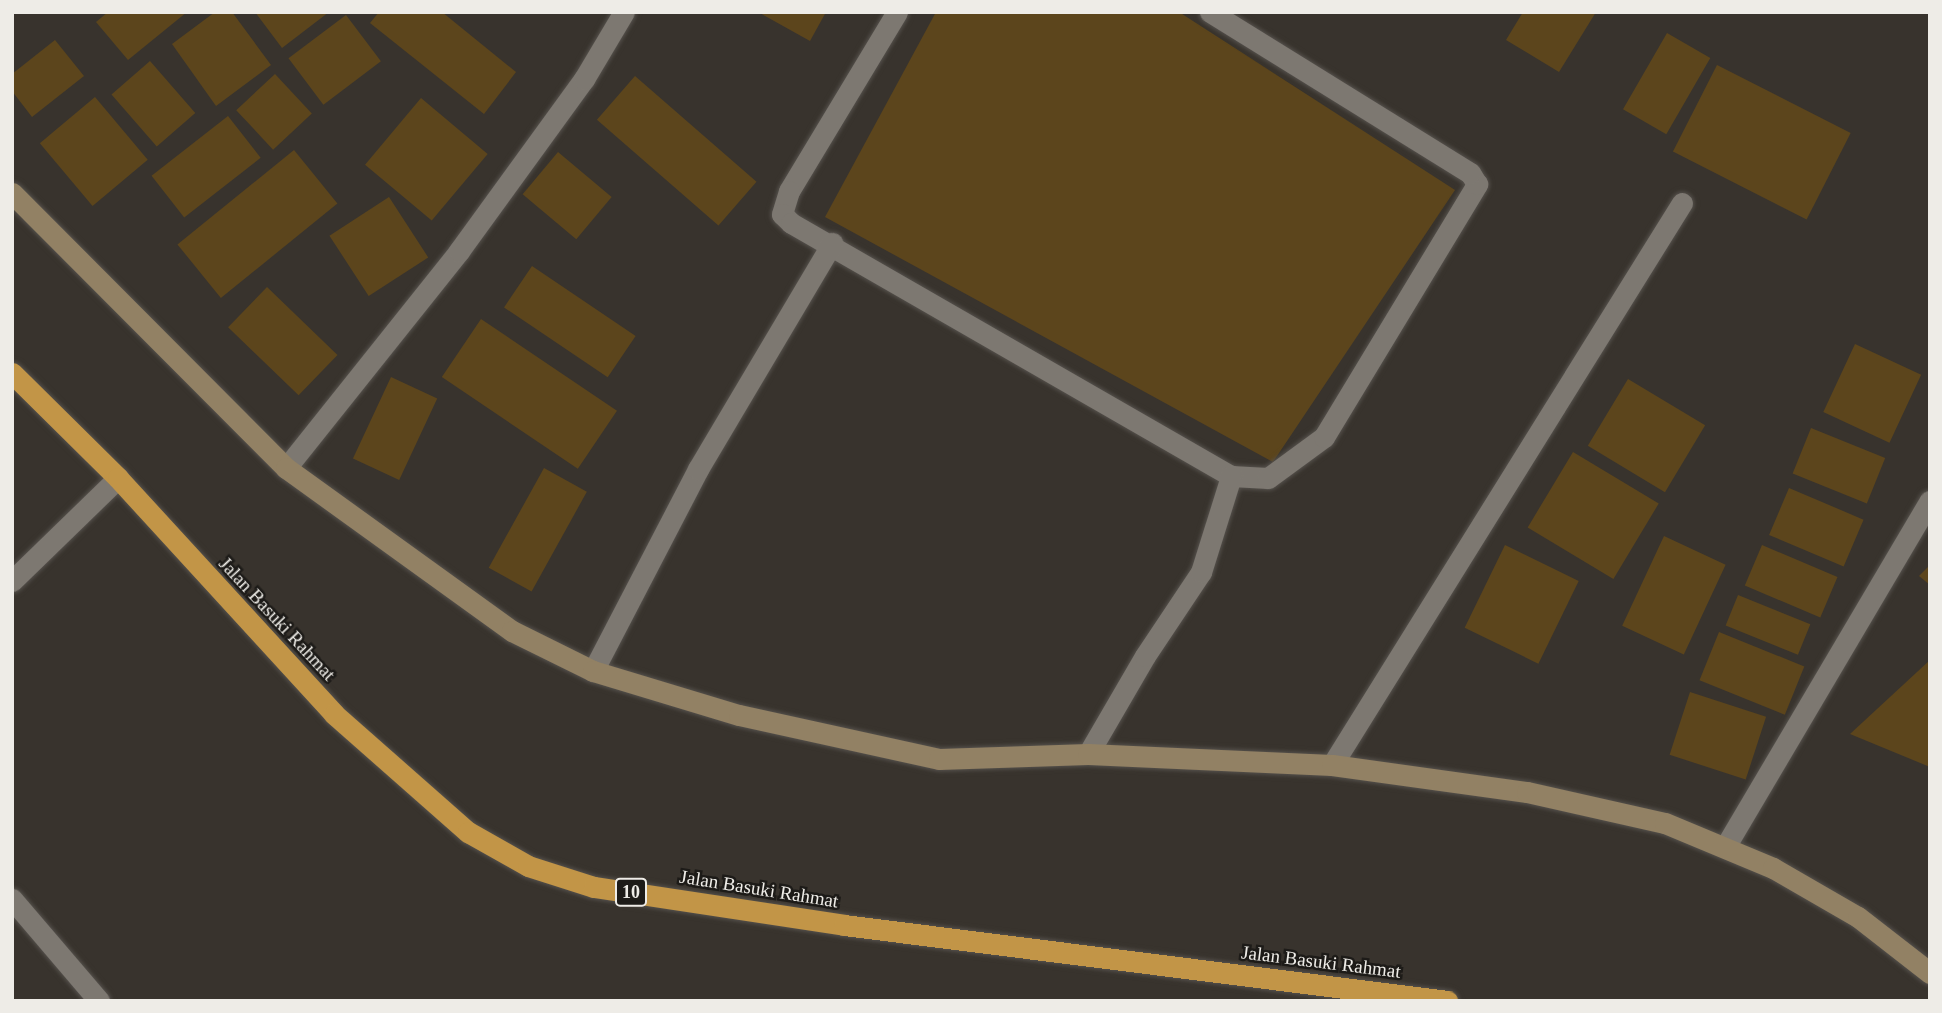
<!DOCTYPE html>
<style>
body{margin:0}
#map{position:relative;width:1942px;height:1013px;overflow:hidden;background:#38332d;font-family:Georgia,serif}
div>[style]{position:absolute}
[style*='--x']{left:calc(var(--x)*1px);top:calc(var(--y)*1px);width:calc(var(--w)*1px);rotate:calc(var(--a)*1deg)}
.building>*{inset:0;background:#5c451c;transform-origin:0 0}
.roads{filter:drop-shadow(0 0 2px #55514c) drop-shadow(0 0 2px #55514c)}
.lane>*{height:21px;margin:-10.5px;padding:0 10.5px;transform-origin:10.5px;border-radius:10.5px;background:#7d7871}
.street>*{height:21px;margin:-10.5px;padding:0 10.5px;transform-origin:10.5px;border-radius:10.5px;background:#7d7871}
.secondary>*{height:21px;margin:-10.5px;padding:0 10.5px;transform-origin:10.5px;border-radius:10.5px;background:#928164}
.highway>*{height:21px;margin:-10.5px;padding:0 10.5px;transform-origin:10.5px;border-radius:10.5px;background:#c29547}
span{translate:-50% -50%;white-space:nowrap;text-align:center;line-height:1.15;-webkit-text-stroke:5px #1d1b18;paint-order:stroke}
.shield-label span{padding:2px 5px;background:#1d1b18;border:2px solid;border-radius:5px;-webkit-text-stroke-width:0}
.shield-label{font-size:18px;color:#eeece7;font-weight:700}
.street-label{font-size:19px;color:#eeece7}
.frame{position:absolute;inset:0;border:14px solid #eeece7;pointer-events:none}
</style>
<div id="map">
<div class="building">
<i style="clip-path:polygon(108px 12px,187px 12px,128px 60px,96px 22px)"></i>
<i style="clip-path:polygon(215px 12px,232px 12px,271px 65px,216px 106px,172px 44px)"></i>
<i style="clip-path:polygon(255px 12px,329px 12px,282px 48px)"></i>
<i style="clip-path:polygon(379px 12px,442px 12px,516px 72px,484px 114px,370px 23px)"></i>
<i style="clip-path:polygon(758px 12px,826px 12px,810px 41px)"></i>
<i style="clip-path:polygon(936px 12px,1179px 12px,1455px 190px,1273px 462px,825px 217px)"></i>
<i style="clip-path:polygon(1523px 12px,1596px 12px,1559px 72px,1506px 40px)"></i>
<i style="left:346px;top:15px;width:58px;height:72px;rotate:53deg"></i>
<i style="left:1667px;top:33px;width:50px;height:88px;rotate:30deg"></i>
<i style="clip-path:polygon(55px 40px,84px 76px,32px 117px,12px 91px,12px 74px)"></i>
<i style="left:150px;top:61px;width:69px;height:51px;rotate:49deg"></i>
<i style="left:1717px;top:65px;width:150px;height:97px;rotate:27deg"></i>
<i style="left:275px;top:74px;width:54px;height:53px;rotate:47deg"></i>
<i style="left:635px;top:76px;width:161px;height:58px;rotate:41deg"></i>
<i style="left:95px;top:97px;width:82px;height:72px;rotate:50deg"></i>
<i style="left:421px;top:98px;width:87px;height:87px;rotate:40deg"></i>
<i style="left:228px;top:116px;width:53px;height:97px;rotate:52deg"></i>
<i style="left:294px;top:150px;width:69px;height:150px;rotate:51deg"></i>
<i style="left:558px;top:152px;width:70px;height:55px;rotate:40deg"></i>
<i style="left:389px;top:197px;width:72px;height:71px;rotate:57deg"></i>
<i style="left:532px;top:266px;width:125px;height:50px;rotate:34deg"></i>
<i style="left:267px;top:287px;width:98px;height:56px;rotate:44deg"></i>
<i style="left:481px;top:319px;width:164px;height:70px;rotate:34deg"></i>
<i style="left:1855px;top:344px;width:73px;height:75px;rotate:25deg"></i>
<i style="left:391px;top:377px;width:51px;height:90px;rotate:25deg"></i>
<i style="left:1628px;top:379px;width:90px;height:78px;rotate:31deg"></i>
<i style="left:1811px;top:428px;width:80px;height:49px;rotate:22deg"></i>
<i style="left:1573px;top:452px;width:100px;height:88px;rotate:31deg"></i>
<i style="left:544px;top:468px;width:49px;height:114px;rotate:29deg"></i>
<i style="left:1789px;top:488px;width:81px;height:51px;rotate:23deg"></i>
<i style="left:1664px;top:536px;width:68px;height:99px;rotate:25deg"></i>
<i style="left:1505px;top:545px;width:82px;height:92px;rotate:26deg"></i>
<i style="left:1762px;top:545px;width:82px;height:44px;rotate:23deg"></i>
<i style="clip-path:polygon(1930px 565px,1930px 585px,1919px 576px)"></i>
<i style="left:1738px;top:595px;width:78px;height:33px;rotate:22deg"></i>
<i style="left:1719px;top:632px;width:92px;height:52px;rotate:22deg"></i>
<i style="clip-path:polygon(1930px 660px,1930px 767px,1850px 734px)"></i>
<i style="left:1690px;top:692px;width:80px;height:66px;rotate:18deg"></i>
</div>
<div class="roads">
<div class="lane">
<i style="--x:897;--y:12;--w:209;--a:121.1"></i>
<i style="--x:789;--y:191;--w:24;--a:107"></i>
<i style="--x:782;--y:214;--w:13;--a:45"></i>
<i style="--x:791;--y:223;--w:508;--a:29.9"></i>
<i style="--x:1231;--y:476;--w:37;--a:3"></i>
<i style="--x:1268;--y:478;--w:69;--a:-36.2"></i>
<i style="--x:1324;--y:437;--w:296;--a:-58.8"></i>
<i style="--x:1477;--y:184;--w:13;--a:-122"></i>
<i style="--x:1470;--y:173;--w:306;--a:-148.2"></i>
<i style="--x:593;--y:671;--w:228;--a:-62.5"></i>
<i style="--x:698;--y:469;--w:263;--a:-59.3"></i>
<i style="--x:1088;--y:754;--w:113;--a:-59.8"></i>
<i style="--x:1145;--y:656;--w:101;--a:-56.3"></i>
<i style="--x:1201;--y:572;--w:101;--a:-72.6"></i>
<i style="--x:1332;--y:765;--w:662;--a:-58.09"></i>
</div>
<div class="street">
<i style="--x:286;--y:468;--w:278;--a:-51.4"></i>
<i style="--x:459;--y:251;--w:213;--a:-54"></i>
<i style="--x:584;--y:79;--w:78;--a:-59.2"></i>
<i style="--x:12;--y:581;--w:148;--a:-44.2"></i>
<i style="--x:1725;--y:847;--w:402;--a:-59.4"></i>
<i style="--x:12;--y:899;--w:134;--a:49.5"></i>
</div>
<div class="secondary">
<i style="--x:12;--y:193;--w:388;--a:45.1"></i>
<i style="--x:286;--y:468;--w:279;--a:35.8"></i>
<i style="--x:512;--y:631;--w:90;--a:26.3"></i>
<i style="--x:593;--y:671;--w:152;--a:16.8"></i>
<i style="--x:739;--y:715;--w:205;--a:12.4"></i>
<i style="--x:939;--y:759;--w:149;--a:-1.9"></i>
<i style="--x:1088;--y:754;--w:244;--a:2.6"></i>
<i style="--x:1332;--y:765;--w:197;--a:7.9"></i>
<i style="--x:1527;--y:792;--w:141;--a:12.7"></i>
<i style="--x:1665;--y:823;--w:117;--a:22.6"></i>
<i style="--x:1773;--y:868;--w:98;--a:30"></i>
<i style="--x:1858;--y:917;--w:91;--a:37.9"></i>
</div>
<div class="highway">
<i style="--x:12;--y:373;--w:149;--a:44.7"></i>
<i style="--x:118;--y:478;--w:320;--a:47.5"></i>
<i style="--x:334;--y:714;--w:179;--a:41.4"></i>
<i style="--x:468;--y:832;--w:69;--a:29.5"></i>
<i style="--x:528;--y:866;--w:69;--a:17.7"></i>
<i style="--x:594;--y:887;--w:253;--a:8.6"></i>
<i style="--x:844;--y:925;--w:608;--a:7.18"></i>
</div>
</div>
<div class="shield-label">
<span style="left:631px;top:892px">10</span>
</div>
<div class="street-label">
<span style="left:277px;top:619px;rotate:47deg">Jalan Basuki Rahmat</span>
<span style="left:759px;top:889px;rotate:9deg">Jalan Basuki Rahmat</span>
<span style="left:1321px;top:962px;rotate:7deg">Jalan Basuki Rahmat</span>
</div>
<div class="frame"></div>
</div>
